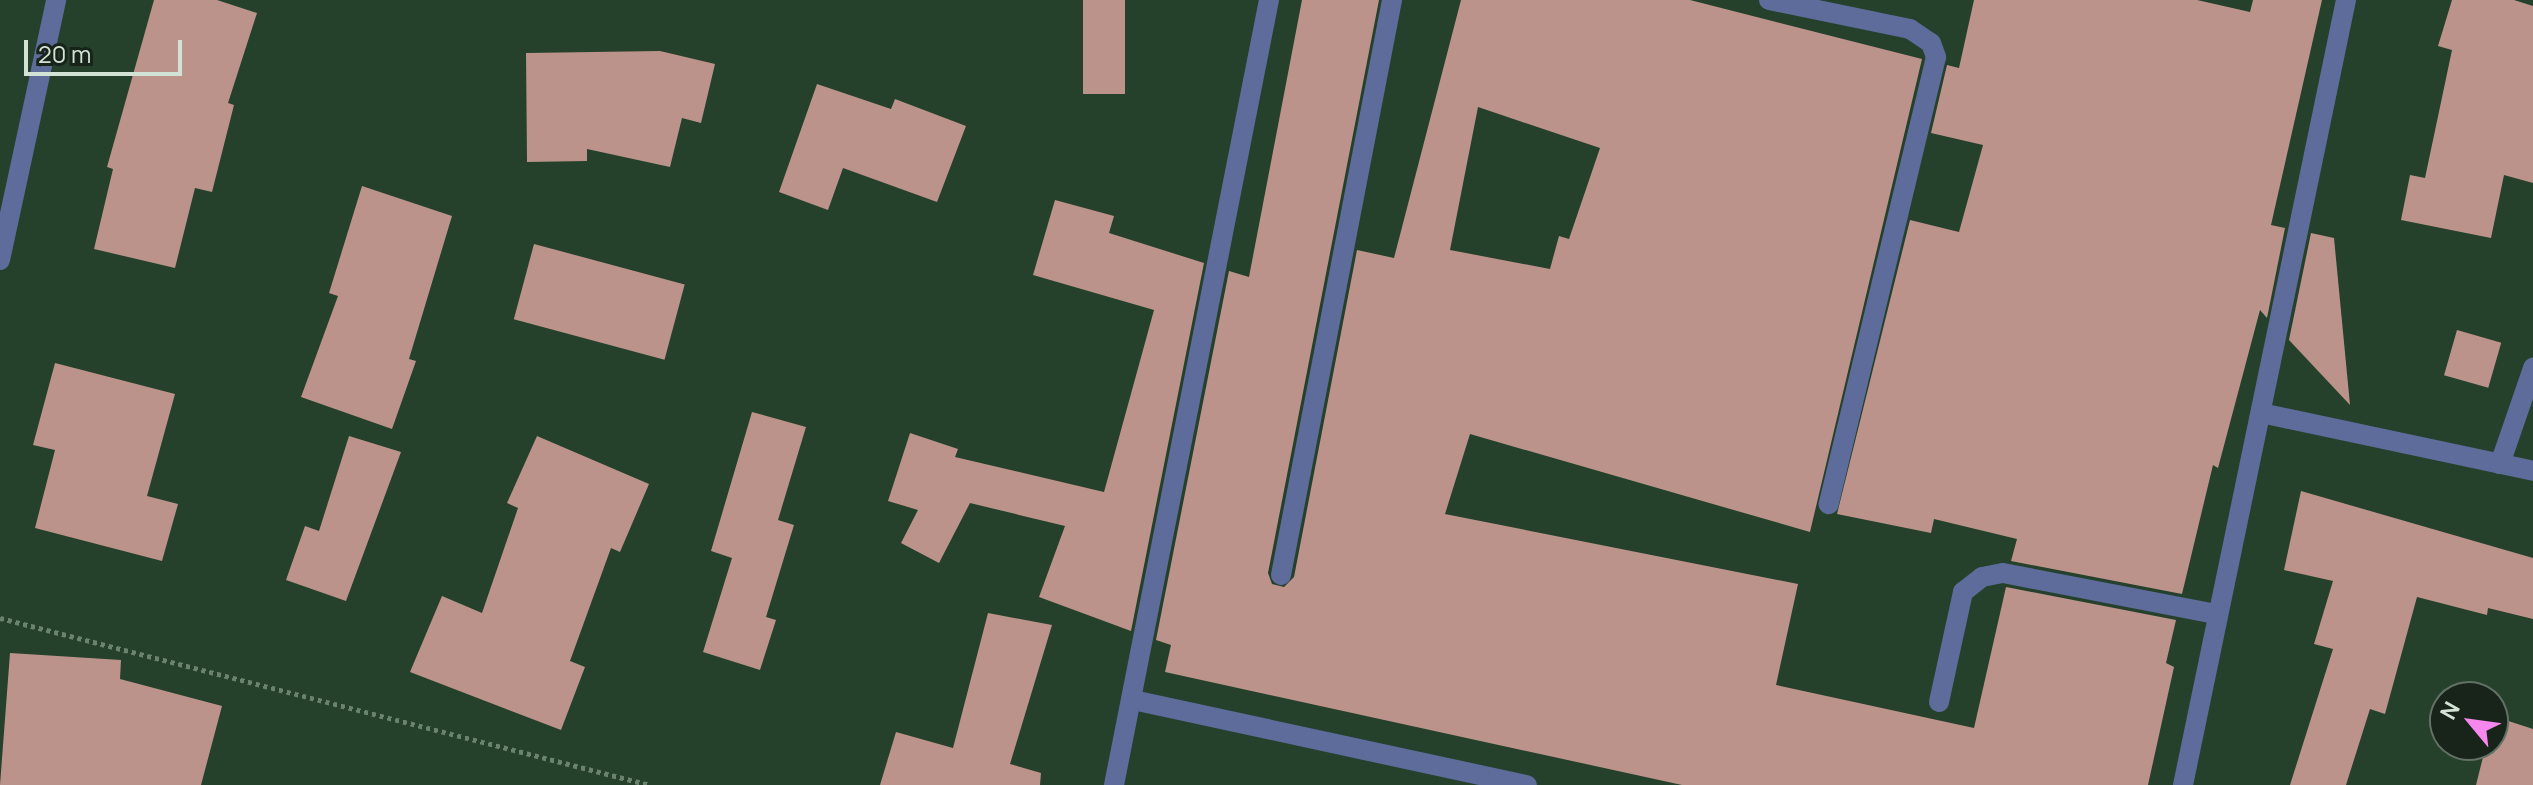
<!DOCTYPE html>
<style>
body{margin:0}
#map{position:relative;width:2533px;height:785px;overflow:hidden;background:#25412b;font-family:Manrope,sans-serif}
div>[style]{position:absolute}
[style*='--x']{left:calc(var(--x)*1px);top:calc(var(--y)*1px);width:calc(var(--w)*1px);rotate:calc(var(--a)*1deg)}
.building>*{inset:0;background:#bc938b;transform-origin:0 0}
.path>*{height:5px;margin-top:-2.5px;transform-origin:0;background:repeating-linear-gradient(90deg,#6a826f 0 4px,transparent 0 8px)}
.minor>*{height:20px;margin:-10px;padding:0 10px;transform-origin:10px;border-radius:10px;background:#5d6c9b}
span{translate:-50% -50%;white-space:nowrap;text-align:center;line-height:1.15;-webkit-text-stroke:8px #18241a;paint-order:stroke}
.north{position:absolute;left:2429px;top:681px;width:80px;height:80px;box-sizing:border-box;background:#18241a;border:2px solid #627065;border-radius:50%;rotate:299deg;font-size:22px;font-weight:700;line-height:32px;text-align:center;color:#d2e3d5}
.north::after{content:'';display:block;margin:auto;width:28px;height:36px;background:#f688ed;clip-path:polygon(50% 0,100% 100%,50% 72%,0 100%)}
.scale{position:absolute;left:24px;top:40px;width:158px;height:36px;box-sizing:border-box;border:4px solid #d2e3d5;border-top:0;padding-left:10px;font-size:24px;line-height:28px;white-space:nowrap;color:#d2e3d5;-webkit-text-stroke:6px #18241a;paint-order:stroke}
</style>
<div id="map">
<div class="building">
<i style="clip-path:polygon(154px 0,217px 0,257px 13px,228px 103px,234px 105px,212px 192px,195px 188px,175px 268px,94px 249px,113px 169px,107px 167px)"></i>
<i style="left:1083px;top:0;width:42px;height:94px"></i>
<i style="clip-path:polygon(evenodd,1302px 0,1379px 0,1268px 573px,1272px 584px,1284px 587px,1294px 577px,1357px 250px,1394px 258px,1461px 0,1690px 0,1922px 59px,1810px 532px,1470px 434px,1445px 514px,1798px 584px,1776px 685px,1974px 728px,2006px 587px,2176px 620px,2166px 663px,2174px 667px,2148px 785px,1682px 785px,1165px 672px,1171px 645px,1156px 640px,1229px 271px,1249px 277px,1302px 0,1478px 107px,1600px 148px,1569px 239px,1559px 236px,1550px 269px,1450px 250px,1478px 107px)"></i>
<i style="clip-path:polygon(1974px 0,2197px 0,2250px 12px,2253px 0,2322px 0,2271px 225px,2285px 228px,2267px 318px,2260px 310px,2218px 468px,2213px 465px,2182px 594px,2011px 561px,2017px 539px,1934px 519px,1931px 533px,1837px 514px,1910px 220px,1959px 232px,1983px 145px,1931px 133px,1947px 65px,1959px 68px)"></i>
<i style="clip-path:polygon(2452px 0,2514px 0,2533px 6px,2533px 183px,2504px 175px,2491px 238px,2401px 220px,2410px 175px,2425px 178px,2452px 50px,2438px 46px)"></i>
<i style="clip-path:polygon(660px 51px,715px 64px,701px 123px,682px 118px,670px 167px,587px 149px,587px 161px,527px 162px,526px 53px)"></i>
<i style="clip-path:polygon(817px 84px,891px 109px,895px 99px,966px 126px,937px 202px,843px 168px,828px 210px,779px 192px)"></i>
<i style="clip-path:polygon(362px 186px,452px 216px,409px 359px,416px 361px,392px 429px,301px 397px,338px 296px,329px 293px)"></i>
<i style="clip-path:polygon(1055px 200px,1114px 216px,1109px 233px,1204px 263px,1131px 631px,1039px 597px,1065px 526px,970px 503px,939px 563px,901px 543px,918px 510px,888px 501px,910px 433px,958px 449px,955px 457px,1104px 492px,1154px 310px,1033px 275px)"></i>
<i style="clip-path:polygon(2311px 233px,2334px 238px,2350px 405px,2289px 340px)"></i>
<i style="left:534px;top:244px;width:156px;height:78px;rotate:15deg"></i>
<i style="left:2457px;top:330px;width:46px;height:47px;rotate:16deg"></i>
<i style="clip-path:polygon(55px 363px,175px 394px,147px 496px,178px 504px,162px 561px,35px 528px,55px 450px,33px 445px)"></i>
<i style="clip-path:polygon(752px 412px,806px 427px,778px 520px,794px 525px,766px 617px,776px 620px,760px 670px,703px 652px,732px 558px,711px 551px)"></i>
<i style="clip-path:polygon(349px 436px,401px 452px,346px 601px,286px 580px,305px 526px,319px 531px)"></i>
<i style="clip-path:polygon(537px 436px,649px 484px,620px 552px,611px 548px,570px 661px,585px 667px,561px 730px,410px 672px,442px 596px,482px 613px,518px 508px,507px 503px)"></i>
<i style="clip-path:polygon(2301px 491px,2533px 558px,2533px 619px,2488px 608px,2487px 615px,2417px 597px,2385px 714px,2370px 709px,2346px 785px,2290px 785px,2333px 649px,2314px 644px,2333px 581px,2284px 570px)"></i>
<i style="clip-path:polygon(988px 613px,1052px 625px,1010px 764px,1041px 773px,1040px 785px,880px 785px,896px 732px,953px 748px)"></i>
<i style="clip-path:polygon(10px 653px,121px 660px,120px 679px,222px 706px,201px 785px,0 785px)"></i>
<i style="clip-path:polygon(2493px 716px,2533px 729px,2533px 785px,2476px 785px,2486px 745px,2493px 745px)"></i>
</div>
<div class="path">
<i style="--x:0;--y:618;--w:671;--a:14.41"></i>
</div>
<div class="minor">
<i style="--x:1769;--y:0;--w:144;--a:11.6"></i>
<i style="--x:1910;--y:29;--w:25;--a:34"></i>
<i style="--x:1931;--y:43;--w:15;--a:70"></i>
<i style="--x:1936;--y:57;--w:460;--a:103.5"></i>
<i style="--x:0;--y:260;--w:266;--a:-77.8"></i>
<i style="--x:2261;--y:413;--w:278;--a:12"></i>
<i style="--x:2500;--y:464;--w:102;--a:-71"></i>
<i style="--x:1281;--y:575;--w:586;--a:-79.07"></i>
<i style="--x:1133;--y:700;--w:403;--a:12.2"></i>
<i style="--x:1939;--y:702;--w:113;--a:-77.7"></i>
<i style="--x:1963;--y:592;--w:24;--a:-38"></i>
<i style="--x:1982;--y:577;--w:21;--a:-11"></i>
<i style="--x:2003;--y:573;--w:216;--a:10.9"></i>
<i style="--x:1114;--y:785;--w:800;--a:-78.83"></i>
<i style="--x:2183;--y:785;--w:802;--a:-78.27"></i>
</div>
<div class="north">N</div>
<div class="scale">20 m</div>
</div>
